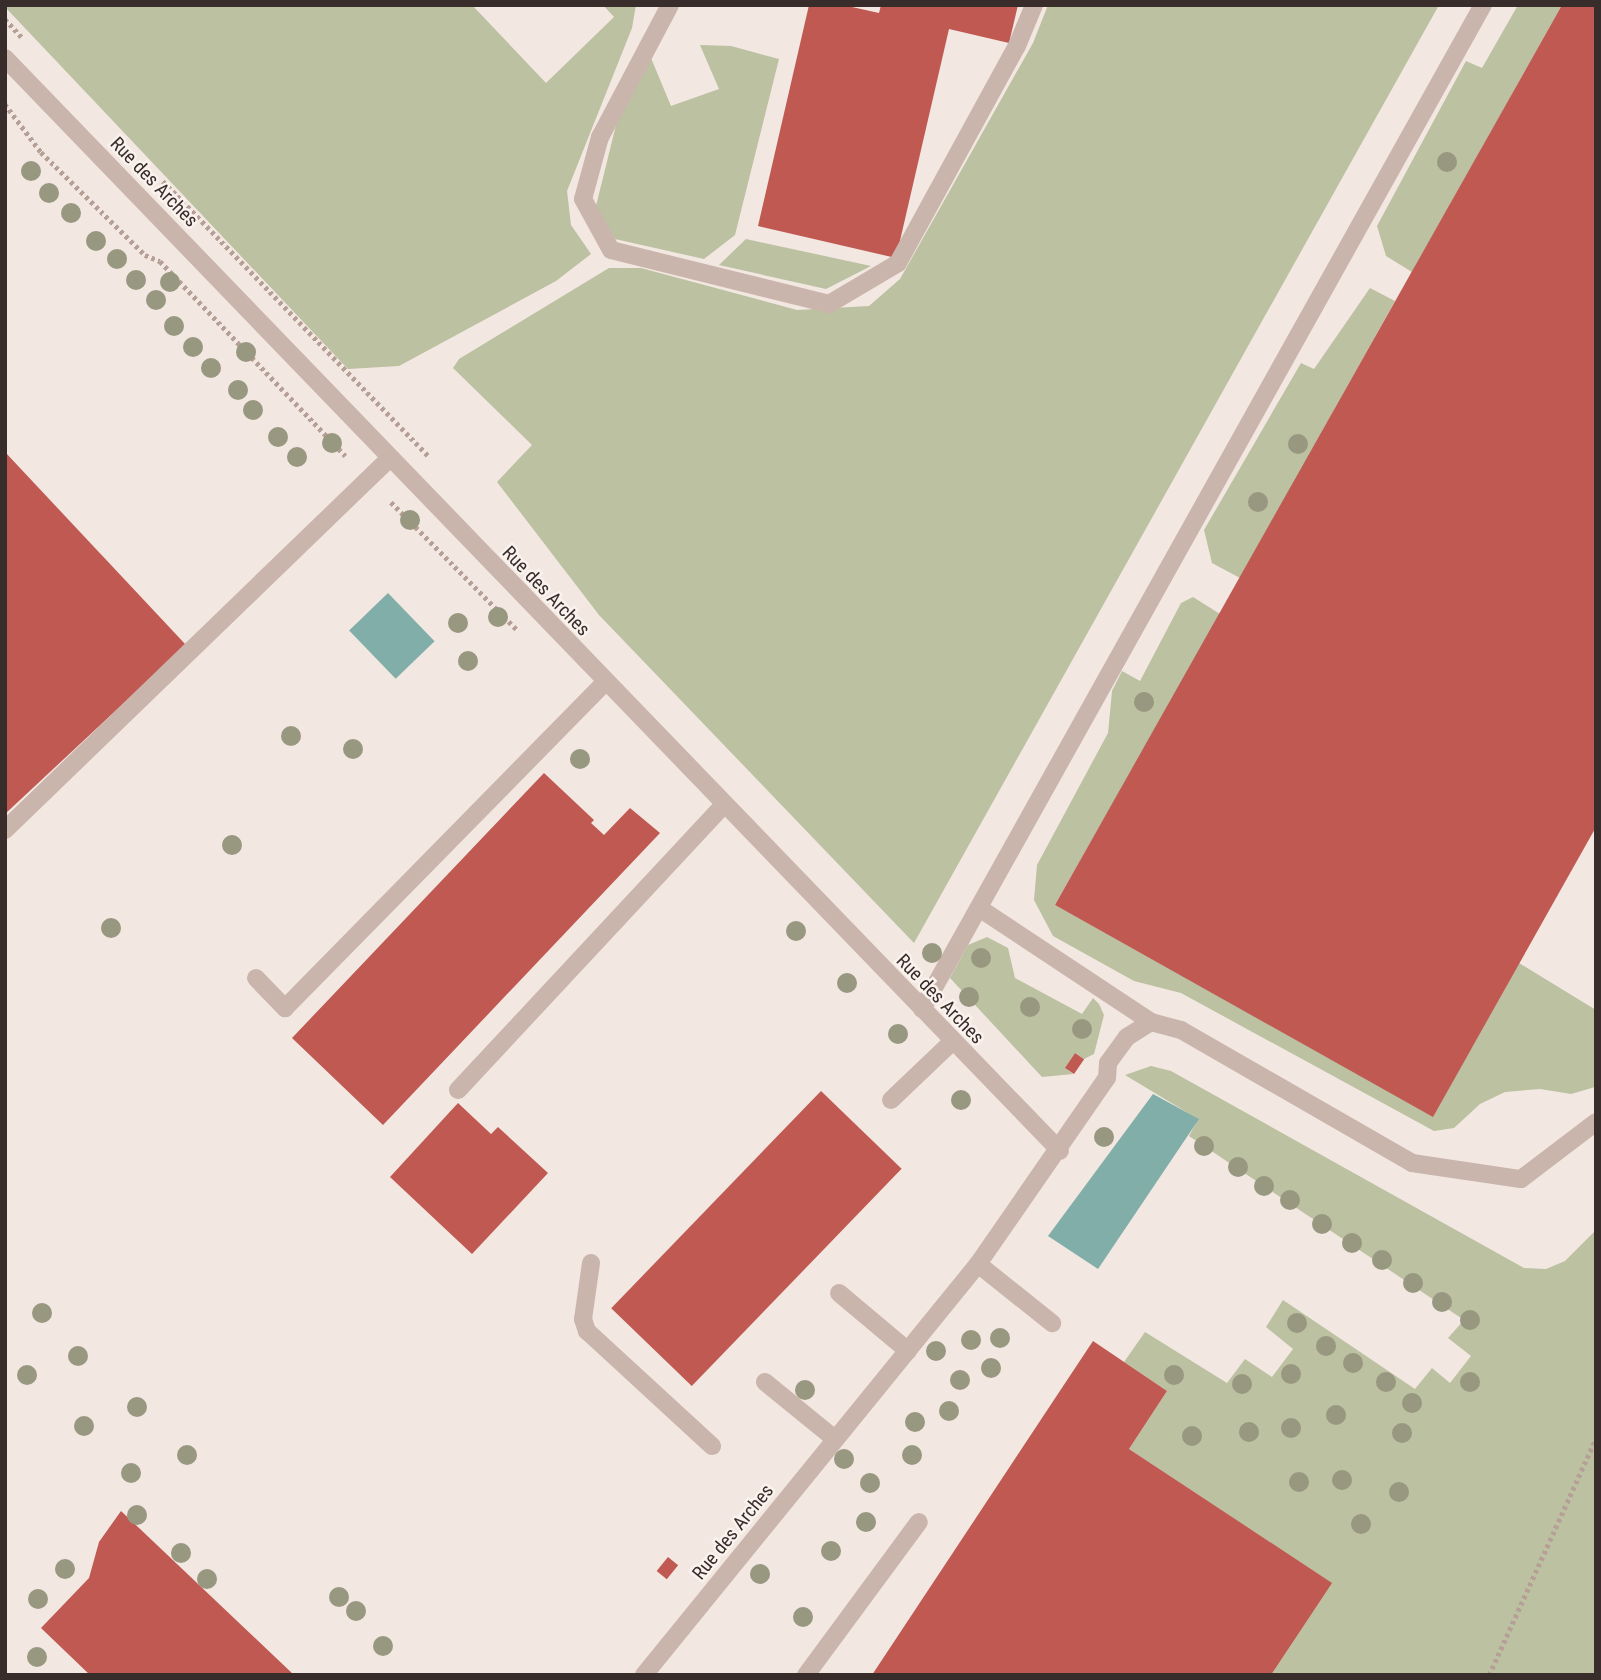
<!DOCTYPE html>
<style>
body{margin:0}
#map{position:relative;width:1601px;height:1680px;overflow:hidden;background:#f2e7e1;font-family:"Roboto Condensed",sans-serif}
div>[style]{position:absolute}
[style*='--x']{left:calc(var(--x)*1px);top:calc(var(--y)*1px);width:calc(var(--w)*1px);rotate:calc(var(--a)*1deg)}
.green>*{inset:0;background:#bbc1a1}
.water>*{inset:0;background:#81aea8;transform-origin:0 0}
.building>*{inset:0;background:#bf5952;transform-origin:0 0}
.path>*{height:4.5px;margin-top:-2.25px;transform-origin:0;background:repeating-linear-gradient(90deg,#b69f97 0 3.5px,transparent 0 7px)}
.minor>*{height:18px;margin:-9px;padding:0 9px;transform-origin:9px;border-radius:9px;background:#cab5ad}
.trees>*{width:20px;height:20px;margin:-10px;border-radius:50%;background:#989780}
span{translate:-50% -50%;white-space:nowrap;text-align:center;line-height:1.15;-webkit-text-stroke:5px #faf2ed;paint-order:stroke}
.street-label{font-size:19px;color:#392d2b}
.frame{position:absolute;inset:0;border:7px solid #392d2b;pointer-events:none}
</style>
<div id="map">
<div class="green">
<i style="clip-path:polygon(472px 5px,546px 83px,614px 17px,603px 5px,636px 5px,632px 28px,567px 191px,571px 225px,591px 254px,556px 281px,399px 366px,348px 369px,5px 7px)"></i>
<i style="clip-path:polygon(1048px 5px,1439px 5px,914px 943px,599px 615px,497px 482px,532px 445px,453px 368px,459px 359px,609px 268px,641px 268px,797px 310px,869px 306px,900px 279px,1033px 43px)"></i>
<i style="clip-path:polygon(1518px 5px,1562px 5px,1412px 272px,1386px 256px,1377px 226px,1466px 61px,1482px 68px)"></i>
<i style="clip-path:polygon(700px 45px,731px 46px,779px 59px,735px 235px,704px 259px,615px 239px,596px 206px,618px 117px,651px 58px,671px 106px,719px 89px)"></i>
<i style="clip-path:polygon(746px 239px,871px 266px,826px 289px,719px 265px)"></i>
<i style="clip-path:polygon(1370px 288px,1395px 301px,1240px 578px,1212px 563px,1204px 530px,1301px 363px,1314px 369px)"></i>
<i style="clip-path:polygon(1193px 597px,1220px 614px,1055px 905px,1433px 1116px,1519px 963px,1596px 1010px,1595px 1087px,1571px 1094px,1540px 1089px,1505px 1092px,1480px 1104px,1454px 1128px,1434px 1131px,1181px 993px,1134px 981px,1053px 936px,1034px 900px,1037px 865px,1108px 733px,1112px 691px,1122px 671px,1140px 681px,1181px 603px)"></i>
<i style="clip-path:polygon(987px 937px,1008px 948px,1015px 978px,1082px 1014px,1093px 998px,1099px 1004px,1104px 1015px,1094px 1054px,1084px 1059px,1075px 1053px,1065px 1068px,1073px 1074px,1042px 1077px,950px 978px,968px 945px)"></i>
<i style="clip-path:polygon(1151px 1066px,1171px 1071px,1524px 1268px,1546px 1269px,1565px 1261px,1596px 1230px,1596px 1675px,1271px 1675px,1331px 1583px,1129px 1449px,1167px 1391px,1124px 1362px,1145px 1332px,1227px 1383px,1245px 1359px,1272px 1377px,1293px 1349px,1266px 1327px,1283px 1300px,1415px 1389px,1432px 1368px,1450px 1383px,1471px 1356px,1448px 1338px,1464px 1320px,1189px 1136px,1198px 1119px,1125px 1075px)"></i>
</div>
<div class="water">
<i style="left:388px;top:593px;width:67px;height:54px;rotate:46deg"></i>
<i style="clip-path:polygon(1153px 1094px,1199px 1119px,1098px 1269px,1048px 1236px)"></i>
</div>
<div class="building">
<i style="clip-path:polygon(809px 5px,843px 5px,879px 13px,881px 5px,1018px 5px,1009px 43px,949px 29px,896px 258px,758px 226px)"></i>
<i style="clip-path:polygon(1562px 5px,1596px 5px,1596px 827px,1433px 1117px,1055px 905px)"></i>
<i style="clip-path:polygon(5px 452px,186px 645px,5px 814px)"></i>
<i style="clip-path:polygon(544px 773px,594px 820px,591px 823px,604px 835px,630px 808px,660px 833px,383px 1125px,292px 1038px)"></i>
<i style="left:1075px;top:1053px;width:11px;height:18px;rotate:34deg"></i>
<i style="left:821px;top:1091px;width:112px;height:302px;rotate:44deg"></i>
<i style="clip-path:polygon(458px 1103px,491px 1134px,498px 1127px,548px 1173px,472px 1254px,390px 1177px)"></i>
<i style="clip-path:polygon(1093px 1341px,1167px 1391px,1129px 1449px,1332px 1583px,1271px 1675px,872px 1675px)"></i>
<i style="clip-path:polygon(121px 1511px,138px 1527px,294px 1675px,90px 1675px,41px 1628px,89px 1578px,99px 1542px)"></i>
<i style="left:668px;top:1557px;width:13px;height:18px;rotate:39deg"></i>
</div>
<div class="path">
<i style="--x:5;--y:19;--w:25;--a:47"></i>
<i style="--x:5;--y:104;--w:60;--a:53.1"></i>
<i style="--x:41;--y:152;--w:146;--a:44.7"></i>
<i style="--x:145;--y:255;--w:16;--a:22"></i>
<i style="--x:160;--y:261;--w:269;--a:46.4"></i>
<i style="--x:163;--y:181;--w:383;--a:46"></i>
<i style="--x:391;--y:502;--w:181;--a:45.4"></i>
<i style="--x:1489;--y:1675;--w:260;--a:-65.7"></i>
</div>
<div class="minor">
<i style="--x:670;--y:5;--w:149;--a:117.9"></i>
<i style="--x:600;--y:137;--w:64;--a:105.3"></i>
<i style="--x:583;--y:199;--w:58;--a:61.2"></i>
<i style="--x:611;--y:250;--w:225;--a:13.9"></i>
<i style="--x:829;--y:304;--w:80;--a:-30.7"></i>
<i style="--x:898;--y:263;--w:247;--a:-61.3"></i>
<i style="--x:1017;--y:46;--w:44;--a:-67.5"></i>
<i style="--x:5;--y:58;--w:1519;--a:46.01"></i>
<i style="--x:5;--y:830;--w:535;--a:-44.02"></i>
<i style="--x:979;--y:908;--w:206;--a:33.5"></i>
<i style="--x:256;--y:978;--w:42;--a:46"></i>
<i style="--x:285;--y:1008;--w:457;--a:-45.5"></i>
<i style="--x:922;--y:1009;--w:1150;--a:-60.81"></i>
<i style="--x:458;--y:1090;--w:388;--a:-47"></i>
<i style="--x:891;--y:1100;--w:84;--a:-43.6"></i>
<i style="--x:591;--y:1263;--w:57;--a:98.1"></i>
<i style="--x:583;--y:1319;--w:13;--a:72"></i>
<i style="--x:587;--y:1331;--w:170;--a:42.6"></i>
<i style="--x:978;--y:1264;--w:95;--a:38.6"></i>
<i style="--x:839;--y:1293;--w:90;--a:40"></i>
<i style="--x:765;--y:1382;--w:90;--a:39.2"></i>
<i style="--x:644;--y:1675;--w:530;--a:-50.9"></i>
<i style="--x:978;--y:1264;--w:226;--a:-55.3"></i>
<i style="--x:1107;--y:1078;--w:15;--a:-86"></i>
<i style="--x:1108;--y:1063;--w:32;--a:-54"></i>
<i style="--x:1127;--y:1037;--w:28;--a:-32"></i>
<i style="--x:1151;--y:1022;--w:31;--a:15"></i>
<i style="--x:1181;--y:1030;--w:267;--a:29.9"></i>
<i style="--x:1412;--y:1163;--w:110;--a:8.4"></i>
<i style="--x:1521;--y:1179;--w:94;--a:-37.2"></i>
<i style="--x:806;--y:1675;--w:190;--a:-53.6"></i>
</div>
<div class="trees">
<i style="left:1447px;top:162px"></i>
<i style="left:31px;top:171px"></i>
<i style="left:49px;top:193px"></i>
<i style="left:71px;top:213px"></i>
<i style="left:96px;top:241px"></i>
<i style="left:117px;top:259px"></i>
<i style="left:136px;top:280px"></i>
<i style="left:170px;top:282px"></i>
<i style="left:156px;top:300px"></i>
<i style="left:174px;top:326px"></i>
<i style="left:193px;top:347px"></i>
<i style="left:246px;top:352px"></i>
<i style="left:211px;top:368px"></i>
<i style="left:238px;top:390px"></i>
<i style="left:253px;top:410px"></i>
<i style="left:278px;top:437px"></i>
<i style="left:332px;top:443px"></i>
<i style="left:1298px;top:444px"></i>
<i style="left:297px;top:457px"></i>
<i style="left:1258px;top:502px"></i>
<i style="left:410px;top:520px"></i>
<i style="left:498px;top:617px"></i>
<i style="left:458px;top:623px"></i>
<i style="left:468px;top:661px"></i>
<i style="left:1144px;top:702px"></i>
<i style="left:291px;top:736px"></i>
<i style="left:353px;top:749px"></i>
<i style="left:580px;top:759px"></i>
<i style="left:232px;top:845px"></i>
<i style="left:111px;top:928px"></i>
<i style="left:796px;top:931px"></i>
<i style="left:932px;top:953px"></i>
<i style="left:981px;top:958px"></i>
<i style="left:847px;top:983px"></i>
<i style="left:969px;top:997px"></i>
<i style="left:1030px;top:1007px"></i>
<i style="left:1082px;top:1029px"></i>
<i style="left:898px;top:1034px"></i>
<i style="left:961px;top:1100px"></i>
<i style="left:1104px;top:1137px"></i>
<i style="left:1204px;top:1146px"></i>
<i style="left:1238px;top:1167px"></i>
<i style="left:1264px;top:1186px"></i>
<i style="left:1290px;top:1200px"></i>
<i style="left:1322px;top:1224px"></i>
<i style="left:1352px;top:1243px"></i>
<i style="left:1382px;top:1260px"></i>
<i style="left:1413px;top:1283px"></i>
<i style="left:1442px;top:1302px"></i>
<i style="left:42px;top:1313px"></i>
<i style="left:1470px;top:1320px"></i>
<i style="left:1297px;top:1323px"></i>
<i style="left:1000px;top:1338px"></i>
<i style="left:971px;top:1340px"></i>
<i style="left:1326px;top:1346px"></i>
<i style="left:936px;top:1351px"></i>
<i style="left:78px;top:1356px"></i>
<i style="left:1353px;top:1363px"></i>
<i style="left:991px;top:1368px"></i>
<i style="left:1291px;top:1374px"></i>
<i style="left:27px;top:1375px"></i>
<i style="left:1174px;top:1375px"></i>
<i style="left:960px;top:1380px"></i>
<i style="left:1386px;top:1382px"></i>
<i style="left:1470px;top:1382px"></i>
<i style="left:1242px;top:1384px"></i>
<i style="left:805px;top:1390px"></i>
<i style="left:1412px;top:1403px"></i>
<i style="left:137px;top:1407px"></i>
<i style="left:949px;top:1411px"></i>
<i style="left:1336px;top:1415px"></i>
<i style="left:915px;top:1422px"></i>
<i style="left:84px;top:1426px"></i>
<i style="left:1291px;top:1428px"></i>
<i style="left:1249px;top:1432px"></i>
<i style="left:1402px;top:1433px"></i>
<i style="left:1192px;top:1436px"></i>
<i style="left:187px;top:1455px"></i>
<i style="left:912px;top:1455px"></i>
<i style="left:844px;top:1459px"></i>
<i style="left:131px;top:1473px"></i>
<i style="left:1342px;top:1480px"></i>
<i style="left:1299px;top:1482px"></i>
<i style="left:870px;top:1483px"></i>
<i style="left:1399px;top:1492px"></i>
<i style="left:137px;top:1515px"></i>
<i style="left:866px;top:1522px"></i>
<i style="left:1361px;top:1524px"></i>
<i style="left:831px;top:1551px"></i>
<i style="left:181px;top:1553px"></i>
<i style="left:65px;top:1569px"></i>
<i style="left:760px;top:1574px"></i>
<i style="left:207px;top:1579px"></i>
<i style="left:339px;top:1597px"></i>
<i style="left:38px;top:1599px"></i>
<i style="left:356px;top:1611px"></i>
<i style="left:803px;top:1617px"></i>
<i style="left:383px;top:1646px"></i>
<i style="left:37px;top:1657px"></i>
</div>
<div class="street-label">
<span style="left:154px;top:182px;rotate:46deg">Rue des Arches</span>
<span style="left:546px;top:591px;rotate:46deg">Rue des Arches</span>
<span style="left:940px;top:999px;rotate:46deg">Rue des Arches</span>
<span style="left:733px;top:1532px;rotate:-51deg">Rue des Arches</span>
</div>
<div class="frame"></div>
</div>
